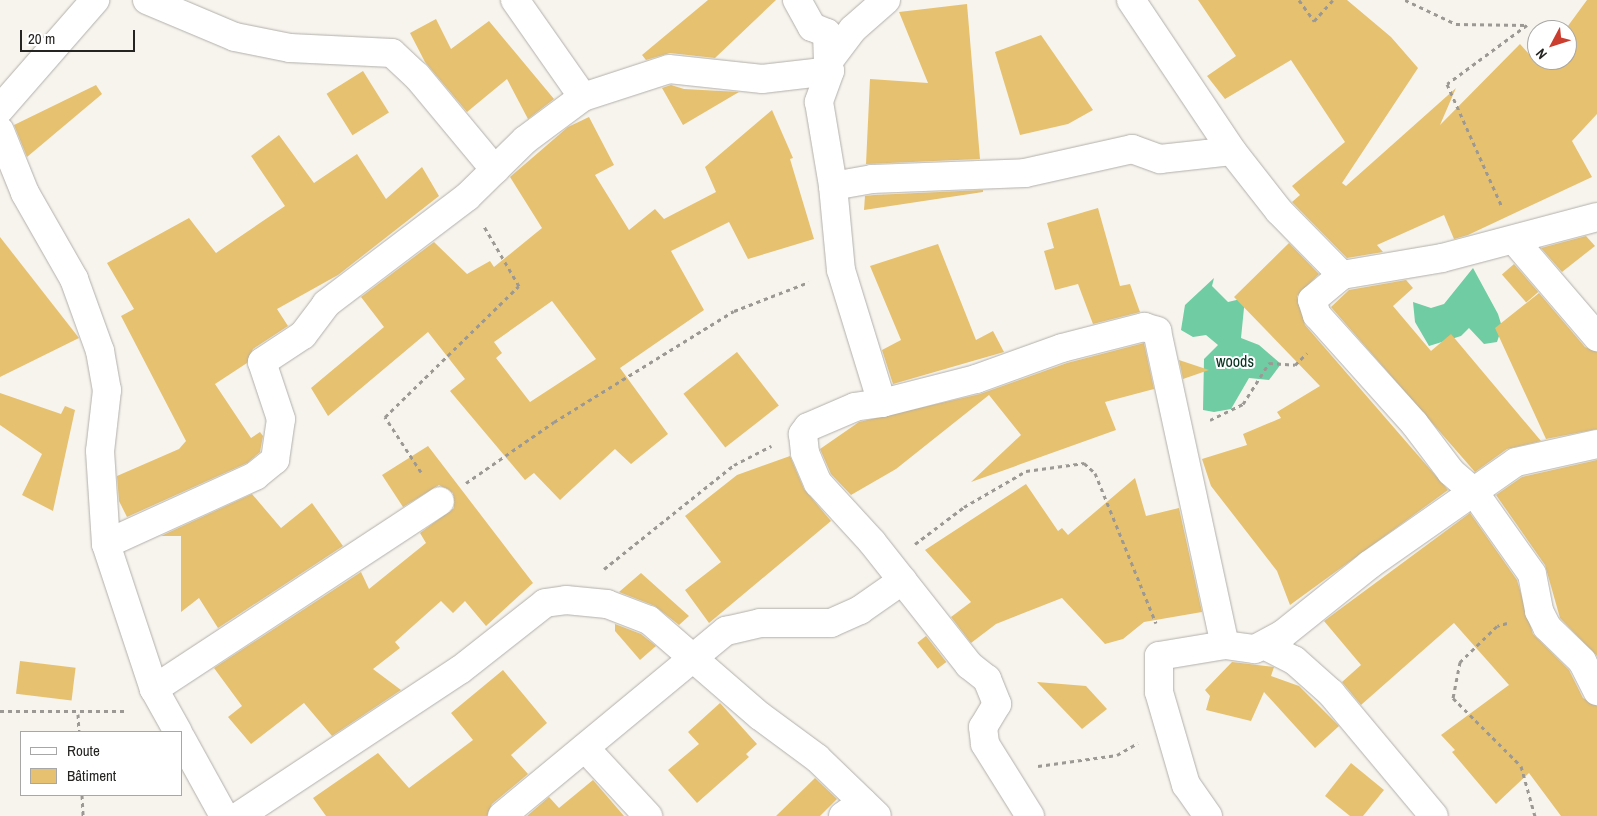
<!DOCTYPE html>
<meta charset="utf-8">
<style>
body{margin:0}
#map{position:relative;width:1597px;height:816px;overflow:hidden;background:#f7f4ee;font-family:"Archivo Narrow",sans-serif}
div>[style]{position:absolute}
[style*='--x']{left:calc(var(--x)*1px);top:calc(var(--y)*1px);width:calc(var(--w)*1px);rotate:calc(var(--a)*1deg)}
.forest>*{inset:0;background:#6fcca3}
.building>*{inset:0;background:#e6c170;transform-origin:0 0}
.path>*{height:3px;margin-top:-1.5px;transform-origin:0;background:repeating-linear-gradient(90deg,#9c9995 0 4px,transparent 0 8px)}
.roads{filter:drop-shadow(0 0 1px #b2afaa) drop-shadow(0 0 1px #b2afaa)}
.minor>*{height:28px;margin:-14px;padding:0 14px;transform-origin:14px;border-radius:14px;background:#fff}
span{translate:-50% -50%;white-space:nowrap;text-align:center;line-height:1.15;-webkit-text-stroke:4px #fff;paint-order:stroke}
.park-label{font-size:16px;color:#063221}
.legend{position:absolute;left:20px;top:731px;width:162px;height:65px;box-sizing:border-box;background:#fff;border:1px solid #a8a7a7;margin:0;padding:6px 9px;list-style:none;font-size:15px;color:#252422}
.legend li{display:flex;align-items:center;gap:10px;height:25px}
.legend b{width:25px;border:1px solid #a8a7a7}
.north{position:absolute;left:1527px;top:20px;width:50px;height:50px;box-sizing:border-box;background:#fff;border:1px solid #a8a7a7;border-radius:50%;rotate:230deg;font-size:14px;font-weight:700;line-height:20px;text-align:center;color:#252422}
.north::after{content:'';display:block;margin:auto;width:18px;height:22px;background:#ca3d2f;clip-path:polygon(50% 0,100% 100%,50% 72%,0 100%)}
.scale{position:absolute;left:20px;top:30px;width:115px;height:22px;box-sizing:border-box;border:2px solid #252422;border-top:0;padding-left:6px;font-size:15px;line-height:18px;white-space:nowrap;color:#252422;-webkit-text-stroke:4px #fff;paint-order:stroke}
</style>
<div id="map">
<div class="forest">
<i style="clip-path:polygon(1473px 268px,1498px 314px,1502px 327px,1497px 342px,1484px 344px,1469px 328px,1461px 336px,1429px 346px,1415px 322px,1413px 302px,1431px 308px,1444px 304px)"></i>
<i style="clip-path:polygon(1214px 278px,1212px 286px,1228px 302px,1245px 298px,1241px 338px,1259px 345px,1281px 364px,1269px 380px,1249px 378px,1231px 409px,1214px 412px,1203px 410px,1204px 359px,1218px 345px,1206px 335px,1193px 337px,1181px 330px,1185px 305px)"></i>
</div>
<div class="building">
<i style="clip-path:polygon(708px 0,776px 0,715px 58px,670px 53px,646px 60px,642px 55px)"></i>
<i style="clip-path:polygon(1198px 0,1347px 0,1391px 37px,1418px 68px,1342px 183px,1346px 186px,1456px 88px,1440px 125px,1520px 44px,1539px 65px,1543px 60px,1567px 60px,1565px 30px,1587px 0,1597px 0,1597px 114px,1572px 141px,1592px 177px,1468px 235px,1454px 239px,1444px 215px,1377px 245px,1383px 252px,1347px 258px,1292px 202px,1300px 195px,1292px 186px,1345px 142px,1291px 60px,1225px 99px,1207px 76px,1236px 56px)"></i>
<i style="clip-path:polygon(967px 4px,980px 159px,866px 164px,870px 79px,928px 83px,899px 12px)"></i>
<i style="clip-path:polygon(436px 19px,451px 49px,489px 21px,554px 99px,528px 119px,507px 79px,467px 112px,425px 62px,410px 33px)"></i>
<i style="clip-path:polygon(1041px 35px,1093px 110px,1068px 124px,1020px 135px,995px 52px)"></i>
<i style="left:363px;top:71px;width:49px;height:43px;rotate:58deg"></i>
<i style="clip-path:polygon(96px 85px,102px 94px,27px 157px,14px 125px)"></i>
<i style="clip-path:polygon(671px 85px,684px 89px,739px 92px,683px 125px,662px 88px)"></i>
<i style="clip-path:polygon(evenodd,772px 110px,793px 158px,790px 159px,814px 239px,748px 259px,729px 222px,671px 251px,704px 310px,620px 368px,668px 434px,631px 464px,615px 449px,560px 500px,534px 473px,525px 480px,450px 391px,465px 379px,428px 332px,328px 416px,311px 388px,384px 327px,361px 297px,434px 242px,467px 274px,490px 261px,494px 267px,542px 228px,510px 177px,568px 127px,589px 117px,614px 165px,595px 175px,629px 230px,655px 209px,664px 219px,716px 192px,705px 167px,772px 110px,552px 301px,596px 359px,530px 402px,496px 358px,502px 353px,494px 342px,552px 301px)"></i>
<i style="clip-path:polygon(279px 135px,314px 183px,357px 154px,386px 199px,422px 167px,439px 196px,338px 275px,277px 309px,288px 326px,253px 349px,247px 363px,215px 384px,251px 438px,260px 432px,263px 436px,260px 452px,247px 463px,127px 517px,119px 501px,117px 476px,179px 449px,186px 441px,121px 316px,134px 309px,107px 263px,189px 218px,216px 253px,285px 206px,251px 156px)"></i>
<i style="clip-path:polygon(983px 190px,983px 192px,864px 210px,865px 196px,874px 195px)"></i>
<i style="clip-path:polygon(1098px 208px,1120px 286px,1130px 284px,1140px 312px,1093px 324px,1078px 284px,1055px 290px,1044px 251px,1054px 248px,1047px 223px)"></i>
<i style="clip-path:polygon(1586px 236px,1595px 246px,1562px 272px,1541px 248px)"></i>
<i style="clip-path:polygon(0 237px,79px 338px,0 377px)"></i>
<i style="clip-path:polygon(1289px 243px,1319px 274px,1297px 296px,1305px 325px,1448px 490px,1290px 605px,1277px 571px,1211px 486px,1202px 459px,1247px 445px,1243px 434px,1281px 418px,1277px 412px,1320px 386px,1234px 297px)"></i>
<i style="clip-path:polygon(938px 244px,976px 340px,993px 331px,1004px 352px,893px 384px,882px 350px,901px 340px,870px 266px)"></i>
<i style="left:1514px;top:264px;width:37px;height:16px;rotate:49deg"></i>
<i style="clip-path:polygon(1406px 280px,1413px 288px,1393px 306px,1431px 351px,1451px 334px,1541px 441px,1507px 449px,1475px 472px,1331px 307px,1349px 290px)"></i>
<i style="clip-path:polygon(1539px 293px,1585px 347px,1597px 352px,1597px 429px,1546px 439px,1495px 328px)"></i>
<i style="clip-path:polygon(1144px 343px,1154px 389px,1105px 402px,1116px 430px,971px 482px,1021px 435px,989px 395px,896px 469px,851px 495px,831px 474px,820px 449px,859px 422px,980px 394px,1067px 363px)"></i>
<i style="left:737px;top:352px;width:68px;height:68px;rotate:52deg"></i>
<i style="clip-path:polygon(1179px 360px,1209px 370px,1183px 379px)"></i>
<i style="clip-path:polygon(0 393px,61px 414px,65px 406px,75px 410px,53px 511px,22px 495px,42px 454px,0 425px)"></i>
<i style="clip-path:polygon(428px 446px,533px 583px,486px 626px,465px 601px,453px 613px,441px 601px,395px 642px,400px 648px,373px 669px,401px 690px,332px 736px,304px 703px,251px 744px,228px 717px,242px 706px,214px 668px,361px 572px,369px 589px,426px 543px,420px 533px,454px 508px,453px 493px,439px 485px,403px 507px,382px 475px)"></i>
<i style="clip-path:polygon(790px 456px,804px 489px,831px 521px,709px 623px,685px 590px,721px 562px,685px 516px,737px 475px)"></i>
<i style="clip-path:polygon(1597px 460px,1597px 656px,1560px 618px,1545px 565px,1496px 495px,1522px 477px)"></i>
<i style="clip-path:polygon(1135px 478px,1146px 516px,1179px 508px,1202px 612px,1144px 622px,1123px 639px,1105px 644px,1062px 598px,996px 624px,971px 643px,951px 617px,971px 602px,925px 550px,1026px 484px,1058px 531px,1062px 528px,1068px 535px)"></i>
<i style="clip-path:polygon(252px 494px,281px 528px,312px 503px,343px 546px,218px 628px,199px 598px,181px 612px,181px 536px,161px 536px)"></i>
<i style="clip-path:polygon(1470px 513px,1517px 580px,1533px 634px,1569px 670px,1583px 698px,1597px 706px,1597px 816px,1561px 816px,1529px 773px,1496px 804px,1452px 752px,1455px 750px,1441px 735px,1509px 685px,1454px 623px,1361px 705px,1342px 682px,1361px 665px,1324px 621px)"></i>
<i style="clip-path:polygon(641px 573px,689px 616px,679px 625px,655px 606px,619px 592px)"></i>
<i style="clip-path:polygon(615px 624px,641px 634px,656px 646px,640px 660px,615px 631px)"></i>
<i style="left:926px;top:636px;width:33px;height:11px;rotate:52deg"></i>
<i style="left:20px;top:661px;width:56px;height:33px;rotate:7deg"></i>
<i style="clip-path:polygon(1232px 662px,1274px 667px,1271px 676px,1299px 686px,1339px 726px,1315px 748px,1264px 692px,1251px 721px,1206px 710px,1210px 696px,1205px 690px)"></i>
<i style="clip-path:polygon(503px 670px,547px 723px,511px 755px,528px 774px,492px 804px,487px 816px,326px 816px,313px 798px,378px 753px,409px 788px,473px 740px,451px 713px)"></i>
<i style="clip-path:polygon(1037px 682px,1086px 686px,1107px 709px,1082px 729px)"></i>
<i style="clip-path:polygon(720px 703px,757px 744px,746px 754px,749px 757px,697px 803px,668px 770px,699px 744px,688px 732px)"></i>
<i style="clip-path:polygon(1351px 763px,1384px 790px,1363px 816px,1350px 816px,1325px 796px)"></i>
<i style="clip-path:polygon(815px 778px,837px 799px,820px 816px,776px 816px)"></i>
<i style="clip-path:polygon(593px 780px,624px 816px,527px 816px,549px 797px,559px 808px)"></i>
</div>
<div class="path">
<i style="--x:1299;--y:0;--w:26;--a:54"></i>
<i style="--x:1314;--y:21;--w:28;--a:-48"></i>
<i style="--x:1405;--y:0;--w:56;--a:25.2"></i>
<i style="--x:1456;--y:24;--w:71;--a:0.8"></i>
<i style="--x:1527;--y:25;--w:99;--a:143.6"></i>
<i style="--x:1447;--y:84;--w:135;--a:65.9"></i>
<i style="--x:1210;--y:420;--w:37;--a:-26"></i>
<i style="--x:1243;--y:404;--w:49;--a:-57.6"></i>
<i style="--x:1269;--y:363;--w:26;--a:4"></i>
<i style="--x:1295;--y:365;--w:17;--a:-45"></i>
<i style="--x:421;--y:472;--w:66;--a:-123.2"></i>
<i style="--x:385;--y:417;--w:187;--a:-44.4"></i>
<i style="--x:519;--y:286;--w:69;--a:-120.3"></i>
<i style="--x:466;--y:483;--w:107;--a:-34.7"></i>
<i style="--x:554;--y:422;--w:211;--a:-31.7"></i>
<i style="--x:734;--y:311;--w:80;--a:-21.1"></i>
<i style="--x:915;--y:544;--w:61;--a:-37.1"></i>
<i style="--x:964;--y:507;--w:72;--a:-30.1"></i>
<i style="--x:1026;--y:471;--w:59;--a:-7.9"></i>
<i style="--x:1084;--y:463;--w:15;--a:42"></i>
<i style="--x:1095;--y:473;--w:162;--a:67.9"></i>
<i style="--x:604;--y:569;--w:166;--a:-38.7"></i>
<i style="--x:734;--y:465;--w:42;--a:-27.2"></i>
<i style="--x:1507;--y:623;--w:10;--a:163"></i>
<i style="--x:1497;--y:626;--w:52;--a:135.8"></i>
<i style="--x:1460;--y:662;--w:37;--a:101"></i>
<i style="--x:1453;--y:698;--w:96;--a:45"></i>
<i style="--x:1521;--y:766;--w:52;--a:74.4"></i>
<i style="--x:0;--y:711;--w:127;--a:0"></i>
<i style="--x:78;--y:714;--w:18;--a:87"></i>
<i style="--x:1038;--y:766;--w:80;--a:-7.9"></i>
<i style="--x:1117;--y:755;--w:24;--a:-30"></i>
<i style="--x:82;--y:795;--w:21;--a:87"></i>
</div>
<div class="roads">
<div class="minor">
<i style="--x:147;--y:0;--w:95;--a:22.8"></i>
<i style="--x:235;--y:37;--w:56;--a:11.3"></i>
<i style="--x:290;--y:48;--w:102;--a:2.8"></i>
<i style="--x:392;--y:53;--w:34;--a:43"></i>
<i style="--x:417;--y:76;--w:122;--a:50.3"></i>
<i style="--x:515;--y:0;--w:118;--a:55"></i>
<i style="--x:797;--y:0;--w:31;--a:61"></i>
<i style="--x:812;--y:27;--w:16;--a:22"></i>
<i style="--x:827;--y:33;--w:29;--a:88"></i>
<i style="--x:828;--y:62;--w:41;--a:-52.9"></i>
<i style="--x:853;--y:29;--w:44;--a:-41.3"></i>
<i style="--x:1131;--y:0;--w:182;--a:56.2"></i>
<i style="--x:1232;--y:151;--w:76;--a:51.9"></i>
<i style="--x:1279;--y:211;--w:90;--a:45.5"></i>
<i style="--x:1342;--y:275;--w:101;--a:-9.6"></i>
<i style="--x:1442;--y:258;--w:160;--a:-14.8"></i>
<i style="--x:828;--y:62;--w:9;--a:77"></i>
<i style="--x:830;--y:71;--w:33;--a:110"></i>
<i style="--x:819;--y:102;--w:85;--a:80.5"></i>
<i style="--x:833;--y:186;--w:40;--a:-10"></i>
<i style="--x:872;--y:179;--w:153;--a:-2.2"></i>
<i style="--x:1025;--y:173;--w:110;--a:-12.6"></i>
<i style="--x:1132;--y:149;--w:30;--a:20"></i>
<i style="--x:1160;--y:159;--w:72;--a:-6.3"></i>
<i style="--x:0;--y:109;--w:145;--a:-48.9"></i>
<i style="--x:0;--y:131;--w:67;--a:68"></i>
<i style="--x:25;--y:193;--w:99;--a:60.3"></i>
<i style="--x:74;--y:279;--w:77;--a:70.1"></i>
<i style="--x:100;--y:351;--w:40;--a:80"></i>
<i style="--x:107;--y:390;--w:61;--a:96.5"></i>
<i style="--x:100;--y:451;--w:93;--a:86.3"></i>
<i style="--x:106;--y:544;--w:153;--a:71.7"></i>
<i style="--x:154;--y:689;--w:49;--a:60.8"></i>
<i style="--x:833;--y:186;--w:84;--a:84.6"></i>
<i style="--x:841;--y:270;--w:139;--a:72.9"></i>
<i style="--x:882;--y:403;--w:27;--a:172"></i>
<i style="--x:855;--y:407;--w:51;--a:156.9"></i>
<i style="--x:808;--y:427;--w:9;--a:126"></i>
<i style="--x:803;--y:434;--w:19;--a:84"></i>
<i style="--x:805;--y:453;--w:33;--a:67"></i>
<i style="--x:818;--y:483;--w:80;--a:47.5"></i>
<i style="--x:872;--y:542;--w:157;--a:51.7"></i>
<i style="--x:969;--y:665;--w:23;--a:38"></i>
<i style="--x:987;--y:679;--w:27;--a:68"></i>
<i style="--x:997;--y:704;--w:27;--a:121"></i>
<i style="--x:983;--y:727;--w:17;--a:83"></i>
<i style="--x:985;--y:744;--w:85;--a:58"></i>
<i style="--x:1514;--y:240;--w:128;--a:49.4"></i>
<i style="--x:1342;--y:275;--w:39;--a:140"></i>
<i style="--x:1312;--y:300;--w:16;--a:72"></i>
<i style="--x:1317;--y:315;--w:145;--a:48.1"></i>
<i style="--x:1414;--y:423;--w:61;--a:52.9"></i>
<i style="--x:1451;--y:472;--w:30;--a:41"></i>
<i style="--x:1474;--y:492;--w:100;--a:54.7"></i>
<i style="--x:1532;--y:574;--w:38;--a:79"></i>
<i style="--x:1539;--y:611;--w:18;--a:63"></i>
<i style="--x:1547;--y:627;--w:49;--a:44.2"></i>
<i style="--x:1582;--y:661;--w:34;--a:63"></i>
<i style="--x:882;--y:403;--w:97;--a:-14.3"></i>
<i style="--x:976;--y:379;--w:91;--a:-19.8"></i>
<i style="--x:1062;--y:348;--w:85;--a:-14.4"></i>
<i style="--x:1144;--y:327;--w:14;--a:17"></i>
<i style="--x:1157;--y:331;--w:321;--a:77.8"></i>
<i style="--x:106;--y:544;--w:164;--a:-24.5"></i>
<i style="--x:255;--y:476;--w:26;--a:-39"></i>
<i style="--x:275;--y:460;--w:41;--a:-81.7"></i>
<i style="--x:281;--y:419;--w:60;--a:-108.4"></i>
<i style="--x:262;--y:362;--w:49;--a:-33.4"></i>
<i style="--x:303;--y:335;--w:39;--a:-53"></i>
<i style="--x:326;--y:304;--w:177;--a:-37.2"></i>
<i style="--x:467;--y:197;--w:81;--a:-44.5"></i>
<i style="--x:525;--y:140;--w:72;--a:-36.6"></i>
<i style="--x:583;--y:97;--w:90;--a:-18"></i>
<i style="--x:669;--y:69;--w:94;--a:6.1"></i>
<i style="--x:762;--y:79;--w:68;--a:-6.7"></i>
<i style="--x:1264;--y:645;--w:34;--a:27"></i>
<i style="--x:1294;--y:660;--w:50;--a:41.7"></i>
<i style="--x:1331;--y:693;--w:160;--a:50.1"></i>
<i style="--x:154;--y:689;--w:342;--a:-33.3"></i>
<i style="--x:181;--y:738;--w:89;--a:61.1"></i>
<i style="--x:585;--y:748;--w:93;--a:47.2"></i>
<i style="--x:239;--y:816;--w:265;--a:-33.5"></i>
<i style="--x:460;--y:670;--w:108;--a:-38.2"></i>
<i style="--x:545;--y:603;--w:21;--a:-8"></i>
<i style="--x:566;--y:600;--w:41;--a:5.6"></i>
<i style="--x:607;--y:604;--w:45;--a:20.9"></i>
<i style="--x:649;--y:620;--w:147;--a:40.9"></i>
<i style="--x:760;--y:716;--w:71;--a:36.4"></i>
<i style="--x:817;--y:758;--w:83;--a:44"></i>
<i style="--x:502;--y:816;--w:291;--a:-39.6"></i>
<i style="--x:726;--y:631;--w:35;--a:-13"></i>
<i style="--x:760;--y:623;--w:71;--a:0"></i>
<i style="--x:831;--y:623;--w:32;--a:-24"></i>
<i style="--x:860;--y:610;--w:52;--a:-34.9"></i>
<i style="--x:843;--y:816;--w:24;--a:-35"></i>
<i style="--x:1208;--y:816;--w:38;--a:-125"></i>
<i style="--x:1186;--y:785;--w:97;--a:-106.2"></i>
<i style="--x:1159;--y:692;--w:36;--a:-90"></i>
<i style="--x:1159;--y:656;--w:67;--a:-9.5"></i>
<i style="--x:1225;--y:645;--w:30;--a:8"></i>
<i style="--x:1255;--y:649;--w:32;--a:-28"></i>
<i style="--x:1283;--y:634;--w:110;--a:-38.7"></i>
<i style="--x:1369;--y:565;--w:179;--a:-35"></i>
<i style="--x:1516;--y:462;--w:83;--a:-12.5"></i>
</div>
</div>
<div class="park-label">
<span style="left:1235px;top:361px">woods</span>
</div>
<ul class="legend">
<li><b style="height:6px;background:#fff"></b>Route</li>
<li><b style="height:14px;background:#e6c170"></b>Bâtiment</li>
</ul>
<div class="north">N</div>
<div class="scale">20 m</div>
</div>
